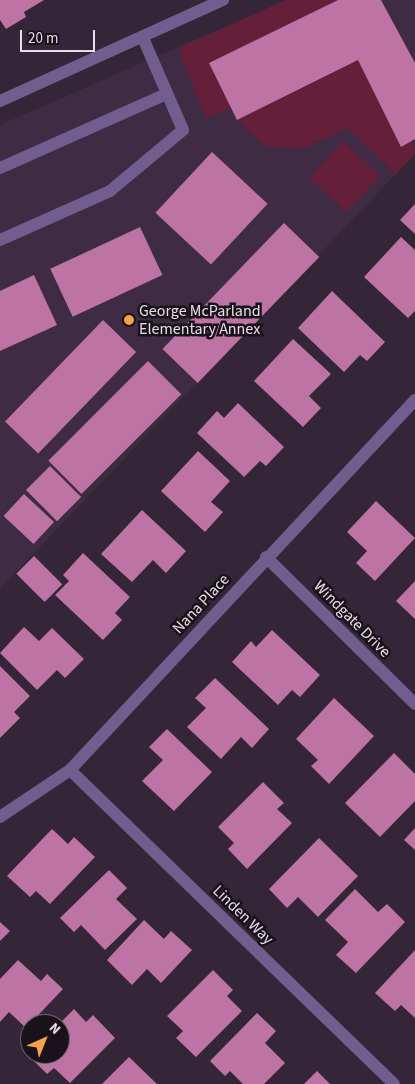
<!DOCTYPE html>
<style>
body{margin:0}
#map{position:relative;width:415px;height:1084px;overflow:hidden;background:#352538;font-family:"Source Sans 3",sans-serif}
div>[style]{position:absolute}
[style*='--x']{left:calc(var(--x)*1px);top:calc(var(--y)*1px);width:calc(var(--w)*1px);rotate:calc(var(--a)*1deg)}
.built>*{inset:0;background:#402b44}
.green>*{inset:0;background:#632038;transform-origin:0 0}
.building>*{inset:0;background:#bd73a3;transform-origin:0 0}
.minor>*{height:12px;margin:-6px;padding:0 6px;transform-origin:6px;border-radius:6px;background:#715e8e}
.dots>*{width:14px;height:14px;translate:-50% -50%;box-sizing:border-box;border:2px solid #19121a;border-radius:50%}
span{translate:-50% -50%;white-space:nowrap;text-align:center;line-height:1.15;-webkit-text-stroke:5px #19121a;paint-order:stroke}
.poi-label{font-size:16px;color:#e8dde9}
.left{translate:0 -50%;text-align:left}
.street-label{font-size:16px;color:#e8dde9}
.north{position:absolute;left:20px;top:1014px;width:50px;height:50px;box-sizing:border-box;background:#19121a;border:1px solid #6c636d;border-radius:50%;rotate:44deg;font-size:14px;font-weight:700;line-height:20px;text-align:center;color:#e8dde9}
.north::after{content:'';display:block;margin:auto;width:18px;height:22px;background:#f8a04b;clip-path:polygon(50% 0,100% 100%,50% 72%,0 100%)}
.scale{position:absolute;left:20px;top:30px;width:75px;height:22px;box-sizing:border-box;border:2px solid #e8dde9;border-top:0;padding-left:6px;font-size:15px;line-height:18px;white-space:nowrap;color:#e8dde9;-webkit-text-stroke:4px #19121a;paint-order:stroke}
</style>
<div id="map">
<div class="built">
<i style="clip-path:polygon(286px 0,415px 0,415px 154px,0 589px,0 125px)"></i>
</div>
<div class="green">
<i style="clip-path:polygon(286px 0,338px 0,209px 63px,231px 107px,206px 119px,180px 54px,181px 47px)"></i>
<i style="clip-path:polygon(358px 60px,415px 148px,415px 154px,396px 174px,347px 128px,303px 149px,264px 146px,237px 120px)"></i>
<i style="left:343px;top:141px;width:51px;height:50px;rotate:43deg"></i>
</div>
<div class="building">
<i style="clip-path:polygon(0 0,44px 0,24px 12px,26px 17px,6px 29px,0 20px)"></i>
<i style="clip-path:polygon(338px 0,381px 0,415px 63px,415px 139px,401px 147px,358px 60px,237px 120px,209px 63px)"></i>
<i style="left:212px;top:152px;width:76px;height:83px;rotate:43deg"></i>
<i style="clip-path:polygon(415px 204px,415px 234px,400px 220px)"></i>
<i style="left:284px;top:223px;width:49px;height:175px;rotate:44deg"></i>
<i style="left:140px;top:227px;width:53px;height:99px;rotate:65deg"></i>
<i style="clip-path:polygon(401px 237px,415px 250px,415px 311px,408px 318px,364px 277px)"></i>
<i style="clip-path:polygon(34px 275px,57px 325px,0 351px,0 291px)"></i>
<i style="clip-path:polygon(332px 291px,385px 342px,367px 361px,360px 355px,344px 372px,298px 328px)"></i>
<i style="left:103px;top:320px;width:46px;height:141px;rotate:44deg"></i>
<i style="clip-path:polygon(293px 339px,331px 374px,309px 396px,321px 408px,303px 427px,254px 381px)"></i>
<i style="left:148px;top:361px;width:47px;height:141px;rotate:45deg"></i>
<i style="clip-path:polygon(238px 403px,284px 447px,266px 466px,260px 461px,244px 477px,197px 433px,217px 411px,224px 418px)"></i>
<i style="clip-path:polygon(198px 451px,230px 481px,211px 502px,223px 512px,205px 532px,161px 491px)"></i>
<i style="left:50px;top:466px;width:44px;height:34px;rotate:45deg"></i>
<i style="left:24px;top:494px;width:41px;height:30px;rotate:43deg"></i>
<i style="clip-path:polygon(376px 501px,415px 538px,375px 581px,356px 563px,367px 551px,347px 532px)"></i>
<i style="clip-path:polygon(142px 510px,186px 551px,166px 573px,153px 560px,132px 582px,101px 554px)"></i>
<i style="clip-path:polygon(83px 553px,130px 597px,115px 613px,122px 620px,103px 640px,55px 595px,69px 581px,63px 575px)"></i>
<i style="left:34px;top:556px;width:40px;height:25px;rotate:45deg"></i>
<i style="clip-path:polygon(415px 581px,415px 619px,396px 601px)"></i>
<i style="clip-path:polygon(24px 627px,39px 641px,52px 628px,84px 659px,65px 678px,57px 670px,37px 690px,0 653px)"></i>
<i style="clip-path:polygon(272px 630px,320px 675px,300px 697px,292px 690px,278px 705px,232px 662px,251px 641px,256px 647px)"></i>
<i style="clip-path:polygon(0 666px,30px 696px,14px 712px,20px 718px,0 738px)"></i>
<i style="clip-path:polygon(215px 678px,269px 729px,252px 748px,241px 737px,221px 759px,187px 727px,206px 708px,195px 698px)"></i>
<i style="clip-path:polygon(334px 698px,374px 736px,329px 784px,311px 766px,318px 760px,296px 739px)"></i>
<i style="clip-path:polygon(167px 729px,212px 772px,174px 811px,142px 781px,163px 760px,149px 747px)"></i>
<i style="clip-path:polygon(394px 753px,415px 774px,415px 801px,380px 837px,345px 803px)"></i>
<i style="clip-path:polygon(263px 782px,284px 803px,277px 809px,292px 823px,247px 869px,228px 849px,234px 843px,218px 827px)"></i>
<i style="clip-path:polygon(415px 828px,415px 850px,404px 840px)"></i>
<i style="clip-path:polygon(52px 829px,68px 844px,74px 837px,95px 857px,50px 904px,36px 891px,30px 897px,7px 876px)"></i>
<i style="clip-path:polygon(319px 838px,358px 876px,318px 917px,298px 897px,287px 908px,269px 889px)"></i>
<i style="clip-path:polygon(109px 870px,127px 888px,116px 899px,137px 919px,105px 950px,81px 925px,74px 932px,60px 918px)"></i>
<i style="clip-path:polygon(355px 889px,378px 912px,387px 904px,405px 922px,356px 973px,336px 955px,348px 942px,325px 920px)"></i>
<i style="clip-path:polygon(144px 920px,164px 939px,171px 931px,192px 950px,161px 983px,147px 969px,132px 985px,107px 960px)"></i>
<i style="clip-path:polygon(0 922px,10px 931px,0 941px)"></i>
<i style="clip-path:polygon(415px 950px,415px 1018px,401px 1005px,395px 1011px,375px 993px)"></i>
<i style="clip-path:polygon(18px 960px,41px 981px,47px 974px,63px 989px,26px 1028px,9px 1012px,0 1022px,0 979px)"></i>
<i style="clip-path:polygon(213px 970px,233px 990px,227px 996px,242px 1011px,196px 1057px,176px 1038px,183px 1031px,167px 1016px)"></i>
<i style="clip-path:polygon(74px 1009px,86px 1022px,93px 1015px,115px 1038px,70px 1083px,54px 1068px,47px 1074px,27px 1054px,60px 1054px,60px 1023px)"></i>
<i style="clip-path:polygon(257px 1013px,276px 1031px,265px 1043px,285px 1063px,264px 1084px,243px 1084px,230px 1071px,225px 1076px,210px 1061px)"></i>
<i style="clip-path:polygon(129px 1057px,157px 1084px,102px 1084px)"></i>
<i style="clip-path:polygon(317px 1071px,330px 1084px,304px 1084px)"></i>
</div>
<div class="minor">
<i style="--x:0;--y:101;--w:245;--a:-24.4"></i>
<i style="--x:0;--y:168;--w:182;--a:-24"></i>
<i style="--x:0;--y:240;--w:120;--a:-24"></i>
<i style="--x:110;--y:191;--w:95;--a:-39.9"></i>
<i style="--x:183;--y:130;--w:100;--a:-113.5"></i>
<i style="--x:266;--y:557;--w:209;--a:44.6"></i>
<i style="--x:70;--y:770;--w:451;--a:44.1"></i>
<i style="--x:0;--y:817;--w:84;--a:-33.9"></i>
<i style="--x:70;--y:770;--w:506;--a:-47"></i>
</div>
<div class="dots">
<i style="left:129px;top:320px;background:#f8a04b"></i>
</div>
<div class="poi-label">
<span class="left" style="left:139px;top:320px">George McParland<br>Elementary Annex</span>
</div>
<div class="street-label">
<span style="left:201px;top:604px;rotate:-47deg">Nana Place</span>
<span style="left:352px;top:619px;rotate:45deg">Windgate Drive</span>
<span style="left:243px;top:915px;rotate:44deg">Linden Way</span>
</div>
<div class="north">N</div>
<div class="scale">20 m</div>
</div>
